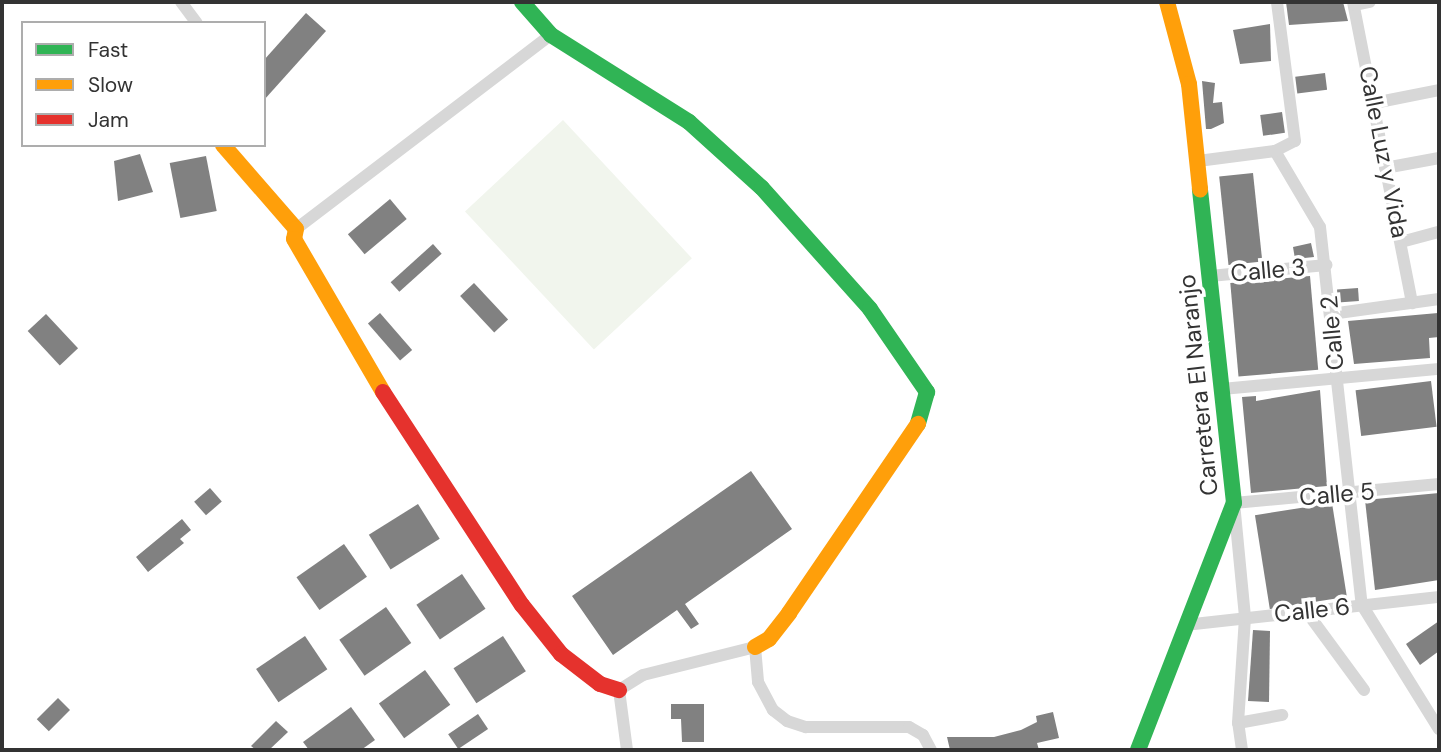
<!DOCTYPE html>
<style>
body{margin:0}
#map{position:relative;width:1441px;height:752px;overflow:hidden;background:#fff;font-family:"DM Sans",sans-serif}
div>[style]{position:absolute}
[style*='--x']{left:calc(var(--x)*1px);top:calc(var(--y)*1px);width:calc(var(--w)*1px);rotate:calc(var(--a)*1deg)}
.green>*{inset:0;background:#f1f5ed;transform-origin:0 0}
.building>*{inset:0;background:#818181;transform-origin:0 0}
.street>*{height:12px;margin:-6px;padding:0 6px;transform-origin:6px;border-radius:6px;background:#d7d7d7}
.fast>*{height:16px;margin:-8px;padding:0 8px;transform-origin:8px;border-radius:8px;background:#30b455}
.slow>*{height:16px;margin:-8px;padding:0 8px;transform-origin:8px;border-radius:8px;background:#ff9f0a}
.jam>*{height:16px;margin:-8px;padding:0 8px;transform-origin:8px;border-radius:8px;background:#e5322d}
span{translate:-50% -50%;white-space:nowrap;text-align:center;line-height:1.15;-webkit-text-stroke:7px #fff;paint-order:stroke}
.street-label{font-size:24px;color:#333}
.frame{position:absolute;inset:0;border:4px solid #333;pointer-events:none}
.legend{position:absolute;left:21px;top:21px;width:245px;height:126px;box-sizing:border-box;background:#fff;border:2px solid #adadad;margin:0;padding:9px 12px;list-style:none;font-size:21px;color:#333}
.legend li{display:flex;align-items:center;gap:14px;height:35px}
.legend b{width:35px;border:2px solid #adadad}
</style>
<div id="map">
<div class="green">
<i style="left:563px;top:120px;width:189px;height:134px;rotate:47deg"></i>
</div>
<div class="building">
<i style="clip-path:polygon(1286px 2px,1343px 2px,1348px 21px,1289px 25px)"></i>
<i style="clip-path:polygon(306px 13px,326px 31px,264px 100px,264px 60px)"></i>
<i style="clip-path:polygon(1270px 24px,1271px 61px,1240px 64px,1233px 30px)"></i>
<i style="left:1325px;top:73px;width:17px;height:30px;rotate:83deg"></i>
<i style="clip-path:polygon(1202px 81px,1215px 83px,1213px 103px,1222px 102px,1224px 123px,1211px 129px,1206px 129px)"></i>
<i style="left:1282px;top:112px;width:21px;height:22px;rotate:82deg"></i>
<i style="clip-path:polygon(140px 154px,153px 192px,118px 201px,114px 161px)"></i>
<i style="left:206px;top:156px;width:56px;height:37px;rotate:79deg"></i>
<i style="left:1253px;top:173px;width:89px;height:34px;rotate:84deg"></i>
<i style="left:390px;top:199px;width:26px;height:55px;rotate:50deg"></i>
<i style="clip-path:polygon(1311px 243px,1314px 257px,1295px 259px,1293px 247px)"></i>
<i style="left:433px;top:244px;width:13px;height:57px;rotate:48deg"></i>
<i style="left:1310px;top:276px;width:94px;height:80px;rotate:85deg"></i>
<i style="left:474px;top:283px;width:50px;height:19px;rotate:47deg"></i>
<i style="left:1358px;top:288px;width:13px;height:21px;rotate:86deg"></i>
<i style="left:380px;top:313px;width:49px;height:16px;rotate:49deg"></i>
<i style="clip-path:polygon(1438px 313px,1439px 337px,1429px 338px,1430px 358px,1354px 364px,1348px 321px)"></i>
<i style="left:46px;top:314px;width:47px;height:25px;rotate:47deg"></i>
<i style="left:1431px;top:381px;width:46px;height:76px;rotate:83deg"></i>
<i style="clip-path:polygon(1320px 390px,1327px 486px,1251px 493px,1242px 397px,1256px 396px,1256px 401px)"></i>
<i style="clip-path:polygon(751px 471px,792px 529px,685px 604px,699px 624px,691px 629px,677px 610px,613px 655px,572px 596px)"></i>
<i style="left:210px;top:488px;width:18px;height:21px;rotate:49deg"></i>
<i style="clip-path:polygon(1439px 493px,1439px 580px,1375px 590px,1365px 500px)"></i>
<i style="left:1332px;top:503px;width:95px;height:78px;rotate:81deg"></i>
<i style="left:418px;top:504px;width:41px;height:58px;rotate:58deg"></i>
<i style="clip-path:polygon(182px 519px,191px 530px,180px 539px,184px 543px,148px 572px,136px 557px)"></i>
<i style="left:344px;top:544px;width:40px;height:58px;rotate:55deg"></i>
<i style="left:462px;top:574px;width:42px;height:55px;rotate:56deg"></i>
<i style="left:386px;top:607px;width:44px;height:57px;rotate:55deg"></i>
<i style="clip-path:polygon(1439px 621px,1439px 651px,1420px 665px,1406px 644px)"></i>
<i style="clip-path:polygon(1253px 630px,1270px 631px,1269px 702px,1248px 701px)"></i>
<i style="left:305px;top:636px;width:40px;height:59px;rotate:56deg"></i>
<i style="left:503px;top:636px;width:42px;height:59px;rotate:57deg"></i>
<i style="left:425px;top:670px;width:43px;height:57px;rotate:54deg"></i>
<i style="left:58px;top:698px;width:17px;height:30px;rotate:45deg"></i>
<i style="clip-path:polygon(671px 704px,704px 704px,704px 742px,682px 742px,681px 719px,671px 719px)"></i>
<i style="clip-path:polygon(351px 707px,375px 740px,361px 750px,309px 750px,303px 742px)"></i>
<i style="clip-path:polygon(1053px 712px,1059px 738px,1037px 743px,1039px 750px,950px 750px,947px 737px,994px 737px,1021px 730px,1037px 722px,1036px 716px)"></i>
<i style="left:478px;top:714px;width:18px;height:36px;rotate:56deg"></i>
<i style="clip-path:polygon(276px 721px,288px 732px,269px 750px,256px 750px,251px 746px)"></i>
</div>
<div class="street">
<i style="--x:181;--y:2;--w:26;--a:53"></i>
<i style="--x:1353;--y:2;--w:307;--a:78.9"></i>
<i style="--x:1354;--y:5;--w:16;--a:-11"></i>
<i style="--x:1374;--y:103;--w:66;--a:-11.3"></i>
<i style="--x:1275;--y:151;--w:88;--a:59.4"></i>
<i style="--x:1320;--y:227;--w:380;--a:83.7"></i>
<i style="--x:1362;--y:605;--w:146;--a:58.2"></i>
<i style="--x:1198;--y:161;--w:78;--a:-7.4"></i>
<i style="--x:1275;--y:151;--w:22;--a:-27"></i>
<i style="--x:1295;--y:141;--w:140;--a:-97.4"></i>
<i style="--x:1385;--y:168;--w:55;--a:-10.5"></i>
<i style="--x:296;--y:229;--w:320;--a:-37.3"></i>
<i style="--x:1401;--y:242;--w:39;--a:-15"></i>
<i style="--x:1210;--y:276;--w:117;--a:-5.4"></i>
<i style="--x:1331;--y:314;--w:109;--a:-7.9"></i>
<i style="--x:1222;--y:389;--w:218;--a:-5.3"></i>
<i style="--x:1306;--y:611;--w:98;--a:53.7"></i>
<i style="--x:1185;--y:625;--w:256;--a:-6.3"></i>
<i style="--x:1238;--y:723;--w:45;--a:-10.3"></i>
<i style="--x:627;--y:750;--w:61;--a:-97.6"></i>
<i style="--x:619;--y:690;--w:28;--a:-32"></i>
<i style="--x:643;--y:675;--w:115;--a:-14"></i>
<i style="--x:755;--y:647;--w:35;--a:85"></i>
<i style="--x:758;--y:682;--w:32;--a:62"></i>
<i style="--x:773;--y:710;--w:18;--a:38"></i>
<i style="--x:787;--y:721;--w:20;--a:18"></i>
<i style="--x:806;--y:727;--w:103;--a:0"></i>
<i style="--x:909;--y:727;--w:16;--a:30"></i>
<i style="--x:923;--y:735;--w:17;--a:62"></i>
<i style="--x:1242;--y:750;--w:27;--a:-98"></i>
<i style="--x:1238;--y:723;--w:106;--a:-86.2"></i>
<i style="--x:1245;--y:617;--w:115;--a:-95.5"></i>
<i style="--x:1234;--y:503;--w:206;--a:-5.3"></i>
</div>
<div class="fast">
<i style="--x:522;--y:2;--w:44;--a:48.7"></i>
<i style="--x:551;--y:35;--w:163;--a:32.2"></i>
<i style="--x:689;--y:122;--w:98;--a:42.1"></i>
<i style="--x:762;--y:188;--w:162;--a:48.2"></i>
<i style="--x:870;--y:309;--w:101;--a:55.5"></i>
<i style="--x:927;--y:392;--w:33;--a:106"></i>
<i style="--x:1138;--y:750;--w:265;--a:-68.8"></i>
<i style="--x:1234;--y:503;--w:316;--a:-96.2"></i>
</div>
<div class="slow">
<i style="--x:1167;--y:2;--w:85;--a:75"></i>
<i style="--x:1189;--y:84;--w:106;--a:84"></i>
<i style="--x:223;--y:145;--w:111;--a:49"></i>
<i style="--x:296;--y:229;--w:10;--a:101"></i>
<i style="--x:294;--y:239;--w:177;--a:59.8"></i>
<i style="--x:755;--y:647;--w:16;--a:-30"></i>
<i style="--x:769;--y:639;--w:33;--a:-52"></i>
<i style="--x:789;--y:613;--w:229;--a:-55.7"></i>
</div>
<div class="jam">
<i style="--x:383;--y:392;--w:254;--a:56.9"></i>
<i style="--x:522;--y:605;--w:63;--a:51.5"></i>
<i style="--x:561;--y:654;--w:49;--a:37.6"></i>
<i style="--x:600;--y:684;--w:20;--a:18"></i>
</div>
<div class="street-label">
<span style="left:1384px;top:152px;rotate:79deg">Calle Luz y Vida</span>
<span style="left:1268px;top:270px;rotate:-5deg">Calle 3</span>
<span style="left:1332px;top:333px;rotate:-95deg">Calle 2</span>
<span style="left:1198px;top:385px;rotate:-96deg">Carretera El Naranjo</span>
<span style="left:1337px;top:494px;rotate:-5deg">Calle 5</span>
<span style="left:1312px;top:610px;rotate:-6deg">Calle 6</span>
</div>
<div class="frame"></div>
<ul class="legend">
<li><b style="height:9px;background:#30b455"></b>Fast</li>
<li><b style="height:9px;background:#ff9f0a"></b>Slow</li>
<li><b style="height:9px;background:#e5322d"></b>Jam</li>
</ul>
</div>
